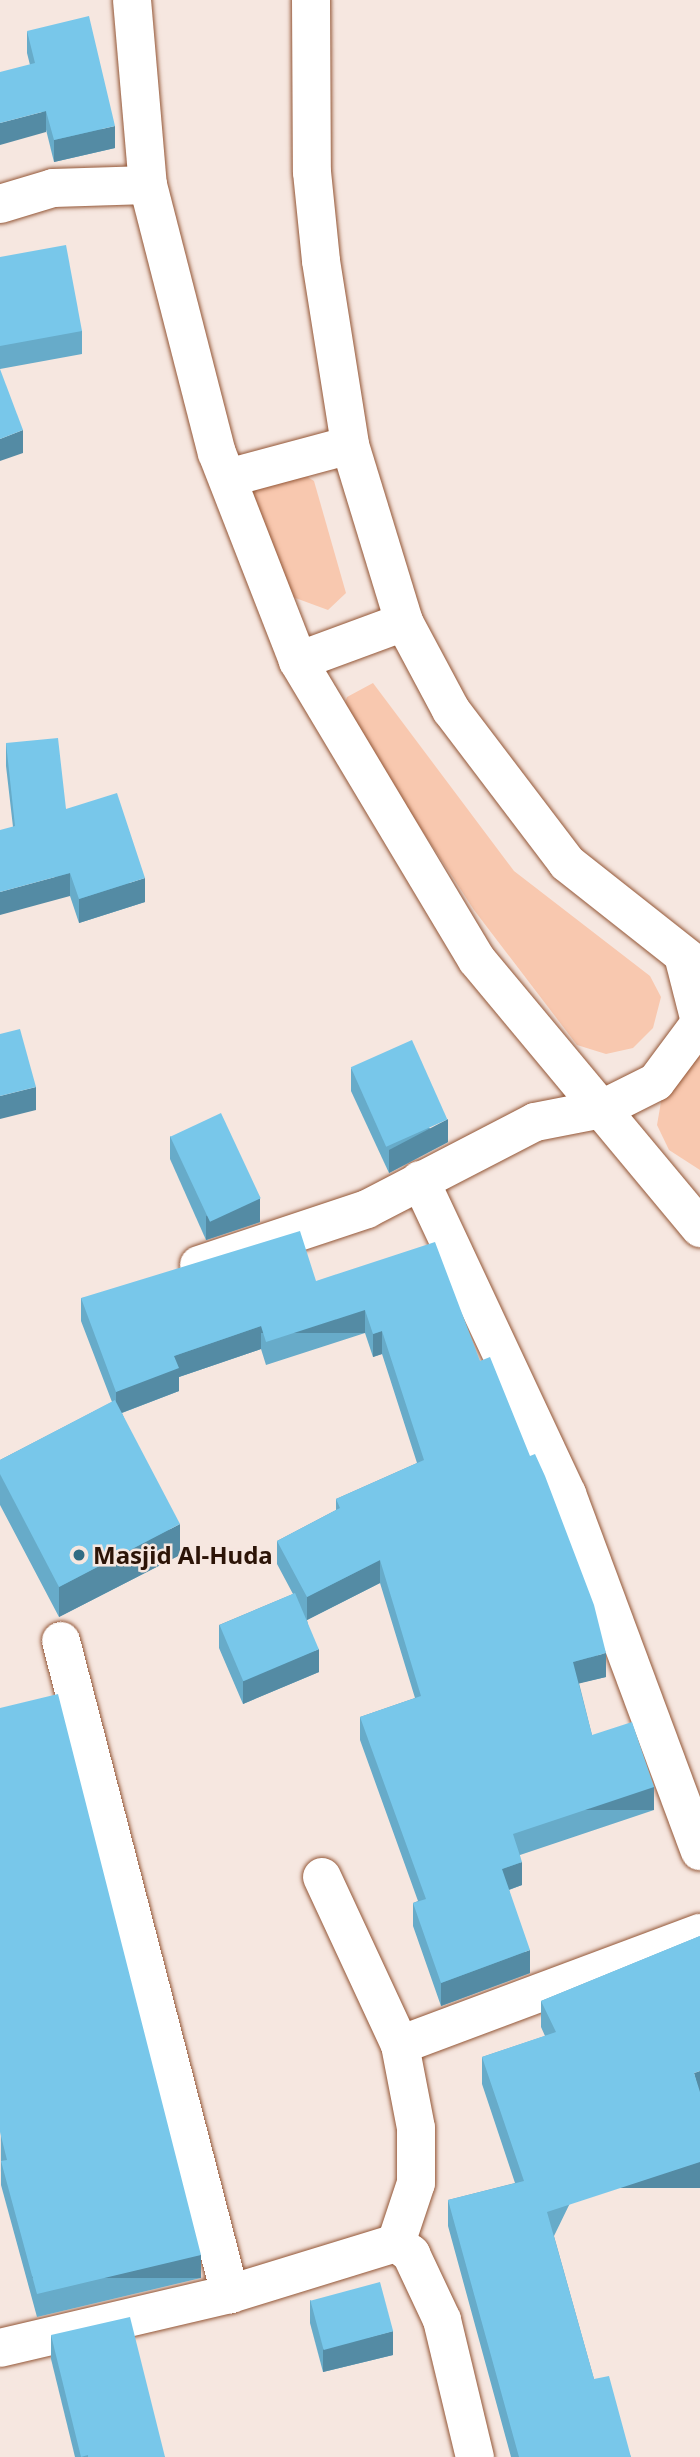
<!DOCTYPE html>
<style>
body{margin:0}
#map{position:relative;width:700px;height:2457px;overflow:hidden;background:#f6e7e0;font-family:"Noto Sans",sans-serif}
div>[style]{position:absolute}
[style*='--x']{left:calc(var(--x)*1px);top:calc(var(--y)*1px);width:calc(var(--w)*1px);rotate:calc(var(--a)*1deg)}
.green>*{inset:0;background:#f8c8af}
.roads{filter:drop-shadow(0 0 2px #935636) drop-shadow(0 0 2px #935636)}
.minor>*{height:38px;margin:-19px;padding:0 19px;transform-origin:19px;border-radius:19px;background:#fff}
.tertiary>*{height:38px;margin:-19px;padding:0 19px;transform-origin:19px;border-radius:19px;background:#fff}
.wall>*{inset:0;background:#67abc9}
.shaded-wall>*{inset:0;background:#548ba4;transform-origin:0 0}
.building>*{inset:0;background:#78c7ea;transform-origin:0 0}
.dots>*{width:19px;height:19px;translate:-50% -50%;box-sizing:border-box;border:4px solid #f6e7e0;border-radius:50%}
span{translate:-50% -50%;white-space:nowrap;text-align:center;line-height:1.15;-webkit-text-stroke:5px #f6e7e0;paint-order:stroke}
.poi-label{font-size:24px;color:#2c1407;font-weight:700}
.left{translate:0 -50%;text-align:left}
</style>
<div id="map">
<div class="green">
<i style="clip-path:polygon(300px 472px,314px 481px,346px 593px,328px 610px,290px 596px,250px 493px,260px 480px)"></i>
<i style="clip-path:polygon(373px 683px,514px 871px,650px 976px,661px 997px,653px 1028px,633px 1048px,606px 1054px,577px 1045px,474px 910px,343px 709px,347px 697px)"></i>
<i style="clip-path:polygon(700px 1046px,700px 1170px,669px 1150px,657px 1125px,662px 1096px)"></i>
</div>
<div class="roads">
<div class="minor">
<i style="--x:0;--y:204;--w:55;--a:-16.8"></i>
<i style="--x:53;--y:188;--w:95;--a:-1.8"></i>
<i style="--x:684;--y:959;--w:65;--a:75.7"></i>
<i style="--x:420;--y:1180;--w:347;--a:64.9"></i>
<i style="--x:567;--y:1494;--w:381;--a:69.6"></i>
<i style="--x:199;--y:1265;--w:177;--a:-18.4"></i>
<i style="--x:367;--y:1209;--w:189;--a:-27.4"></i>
<i style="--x:535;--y:1122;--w:68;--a:-11"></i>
<i style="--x:602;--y:1109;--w:60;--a:-26.6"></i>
<i style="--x:656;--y:1082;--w:74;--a:-53.3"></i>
<i style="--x:61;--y:1641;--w:675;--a:75.49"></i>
<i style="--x:322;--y:1877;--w:185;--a:65.1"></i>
<i style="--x:400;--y:2045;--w:85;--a:79.1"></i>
<i style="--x:416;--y:2128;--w:55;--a:90"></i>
<i style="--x:416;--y:2183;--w:63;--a:108.4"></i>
<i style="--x:400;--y:2045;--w:320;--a:-20.5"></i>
<i style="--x:0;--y:2348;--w:236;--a:-13.2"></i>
<i style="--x:230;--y:2294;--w:174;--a:-17.1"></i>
<i style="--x:396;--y:2243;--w:19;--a:36"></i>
<i style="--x:411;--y:2254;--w:73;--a:64.8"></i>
<i style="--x:442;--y:2320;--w:141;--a:76.5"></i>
</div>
<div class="tertiary">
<i style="--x:132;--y:0;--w:186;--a:85.1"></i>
<i style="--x:148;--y:185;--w:277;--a:75.6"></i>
<i style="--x:217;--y:453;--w:223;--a:68.7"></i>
<i style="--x:298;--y:661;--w:348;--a:59.1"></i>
<i style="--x:477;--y:960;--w:349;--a:50.2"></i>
<i style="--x:311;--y:0;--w:172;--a:89.7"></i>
<i style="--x:312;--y:172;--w:89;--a:84.2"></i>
<i style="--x:321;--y:261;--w:186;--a:81"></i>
<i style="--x:350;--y:445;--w:185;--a:73"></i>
<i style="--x:404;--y:622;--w:100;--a:61.9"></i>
<i style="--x:451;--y:710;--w:192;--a:52.8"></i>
<i style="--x:567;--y:863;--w:169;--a:38.3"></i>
<i style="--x:228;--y:478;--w:126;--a:-15.1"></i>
<i style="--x:298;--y:661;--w:113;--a:-20.2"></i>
</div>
</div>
<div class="wall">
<i style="clip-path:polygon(27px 31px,115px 148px,54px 162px,27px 53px)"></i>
<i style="clip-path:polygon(0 257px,82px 331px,82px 354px,0 369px)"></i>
<i style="clip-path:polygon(6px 743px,66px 809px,145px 902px,79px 923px,70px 896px,13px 827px,6px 766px)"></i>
<i style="clip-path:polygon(351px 1068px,448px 1142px,389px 1173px,351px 1091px)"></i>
<i style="clip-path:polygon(170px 1136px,260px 1222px,206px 1240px,170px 1159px)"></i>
<i style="clip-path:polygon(316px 1281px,480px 1361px,606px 1677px,579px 1683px,592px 1735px,654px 1810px,520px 1855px,522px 1885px,509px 1890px,530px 1973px,441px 2006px,413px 1926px,413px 1903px,418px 1901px,360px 1740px,360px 1717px,415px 1698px,380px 1583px,307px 1620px,319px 1672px,243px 1704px,219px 1648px,219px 1625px,293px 1594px,277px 1564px,277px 1541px,336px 1510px,336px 1499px,417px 1463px,382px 1354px,373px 1357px,365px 1333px,266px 1365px,261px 1349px,179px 1377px,179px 1391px,122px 1413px,180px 1555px,59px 1617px,0 1505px,0 1460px,112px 1402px,81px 1321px,81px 1298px)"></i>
<i style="clip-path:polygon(0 1708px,201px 2278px,37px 2317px,1px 2185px)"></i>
<i style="clip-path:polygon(700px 1936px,554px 2236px,594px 2379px,631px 2457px,511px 2457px,448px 2226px,448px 2200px,515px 2183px,482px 2084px,482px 2057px,545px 2036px,541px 2027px,541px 2001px)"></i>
<i style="clip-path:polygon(310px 2300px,393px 2355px,323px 2372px,310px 2323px)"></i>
<i style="clip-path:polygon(51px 2335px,165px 2457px,75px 2457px,51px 2359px)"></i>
</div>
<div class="shaded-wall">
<i style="clip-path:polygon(46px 111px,46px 132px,0 145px,0 123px)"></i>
<i style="clip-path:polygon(115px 126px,115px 148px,54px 162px,54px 140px)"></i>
<i style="clip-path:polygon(23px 430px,23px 453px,0 461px,0 439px)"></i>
<i style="clip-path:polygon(70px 873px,70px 896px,0 915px,0 892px)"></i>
<i style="clip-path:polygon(145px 878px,145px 902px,79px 923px,79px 899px)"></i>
<i style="clip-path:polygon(36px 1087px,36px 1110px,0 1119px,0 1096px)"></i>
<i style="clip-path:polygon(448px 1119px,448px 1142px,389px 1173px,389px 1150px)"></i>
<i style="clip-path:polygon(260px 1198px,260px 1222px,206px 1240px,206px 1216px)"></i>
<i style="left:365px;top:1310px;width:23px;height:104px;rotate:90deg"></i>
<i style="clip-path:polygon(261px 1326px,261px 1349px,179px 1377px,179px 1391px,116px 1415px,116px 1392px,174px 1356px)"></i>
<i style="clip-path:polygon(382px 1331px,382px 1354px,373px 1357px,373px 1334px)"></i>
<i style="clip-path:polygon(180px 1524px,180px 1555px,59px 1617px,59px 1587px)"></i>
<i style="clip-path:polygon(380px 1560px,380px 1583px,307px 1620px,307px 1597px)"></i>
<i style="clip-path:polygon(319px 1649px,319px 1672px,243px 1704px,243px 1680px)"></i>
<i style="clip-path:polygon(606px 1653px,606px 1677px,573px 1685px,573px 1662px)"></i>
<i style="left:654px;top:1787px;width:23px;height:149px;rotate:90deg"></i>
<i style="clip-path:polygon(522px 1862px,522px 1885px,502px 1892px,502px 1869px)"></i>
<i style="clip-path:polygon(530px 1950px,530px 1973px,441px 2006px,441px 1983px)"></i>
<i style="clip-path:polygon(700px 2071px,700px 2097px,694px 2073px)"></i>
<i style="left:700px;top:2162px;width:26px;height:161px;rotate:90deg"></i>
<i style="left:201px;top:2255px;width:23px;height:169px;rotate:90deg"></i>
<i style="clip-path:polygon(393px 2331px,393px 2355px,323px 2372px,323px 2349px)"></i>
</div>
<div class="building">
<i style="clip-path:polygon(89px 16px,115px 126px,54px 140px,46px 111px,0 123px,0 72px,35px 63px,27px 31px)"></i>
<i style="clip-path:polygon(66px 245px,82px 331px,0 346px,0 257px)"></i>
<i style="clip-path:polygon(0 369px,23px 430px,0 439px)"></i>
<i style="clip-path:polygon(58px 738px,66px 809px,117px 793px,145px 878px,79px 899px,70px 873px,0 892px,0 830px,15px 826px,6px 743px)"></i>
<i style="clip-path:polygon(20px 1029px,36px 1087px,0 1096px,0 1034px)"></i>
<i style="left:412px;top:1040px;width:87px;height:67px;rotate:66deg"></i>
<i style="left:221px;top:1113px;width:94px;height:56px;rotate:65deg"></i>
<i style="clip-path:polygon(300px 1231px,316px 1281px,435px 1242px,480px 1361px,490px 1357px,530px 1456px,535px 1454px,545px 1476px,594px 1605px,606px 1653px,573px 1662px,592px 1735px,632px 1722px,654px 1787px,513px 1834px,522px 1862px,502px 1869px,530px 1950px,441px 1983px,413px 1903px,426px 1899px,360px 1717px,421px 1696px,380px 1560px,307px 1597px,277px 1541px,340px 1508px,336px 1499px,424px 1460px,382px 1331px,373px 1334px,365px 1310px,266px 1342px,261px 1326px,174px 1356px,179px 1368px,116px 1392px,81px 1298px)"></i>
<i style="clip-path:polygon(115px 1400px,180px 1524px,59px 1587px,0 1474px,0 1460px)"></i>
<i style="left:295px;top:1593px;width:61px;height:82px;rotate:67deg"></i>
<i style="clip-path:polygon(58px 1694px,201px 2255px,37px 2294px,1px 2161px,7px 2160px,0 2132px,0 1708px)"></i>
<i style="clip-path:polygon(700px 1936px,700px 2071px,694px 2073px,700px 2092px,700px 2162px,547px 2212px,594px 2379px,609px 2376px,631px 2457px,519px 2457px,448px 2200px,524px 2181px,482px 2057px,556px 2032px,541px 2001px)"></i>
<i style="left:380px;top:2282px;width:51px;height:72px;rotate:75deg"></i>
<i style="clip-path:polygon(130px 2317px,165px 2457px,88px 2457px,88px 2455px,81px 2457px,51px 2335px)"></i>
</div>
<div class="dots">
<i style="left:79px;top:1555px;background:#316c84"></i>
</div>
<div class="poi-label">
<span class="left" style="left:93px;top:1555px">Masjid Al-Huda</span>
</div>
</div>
